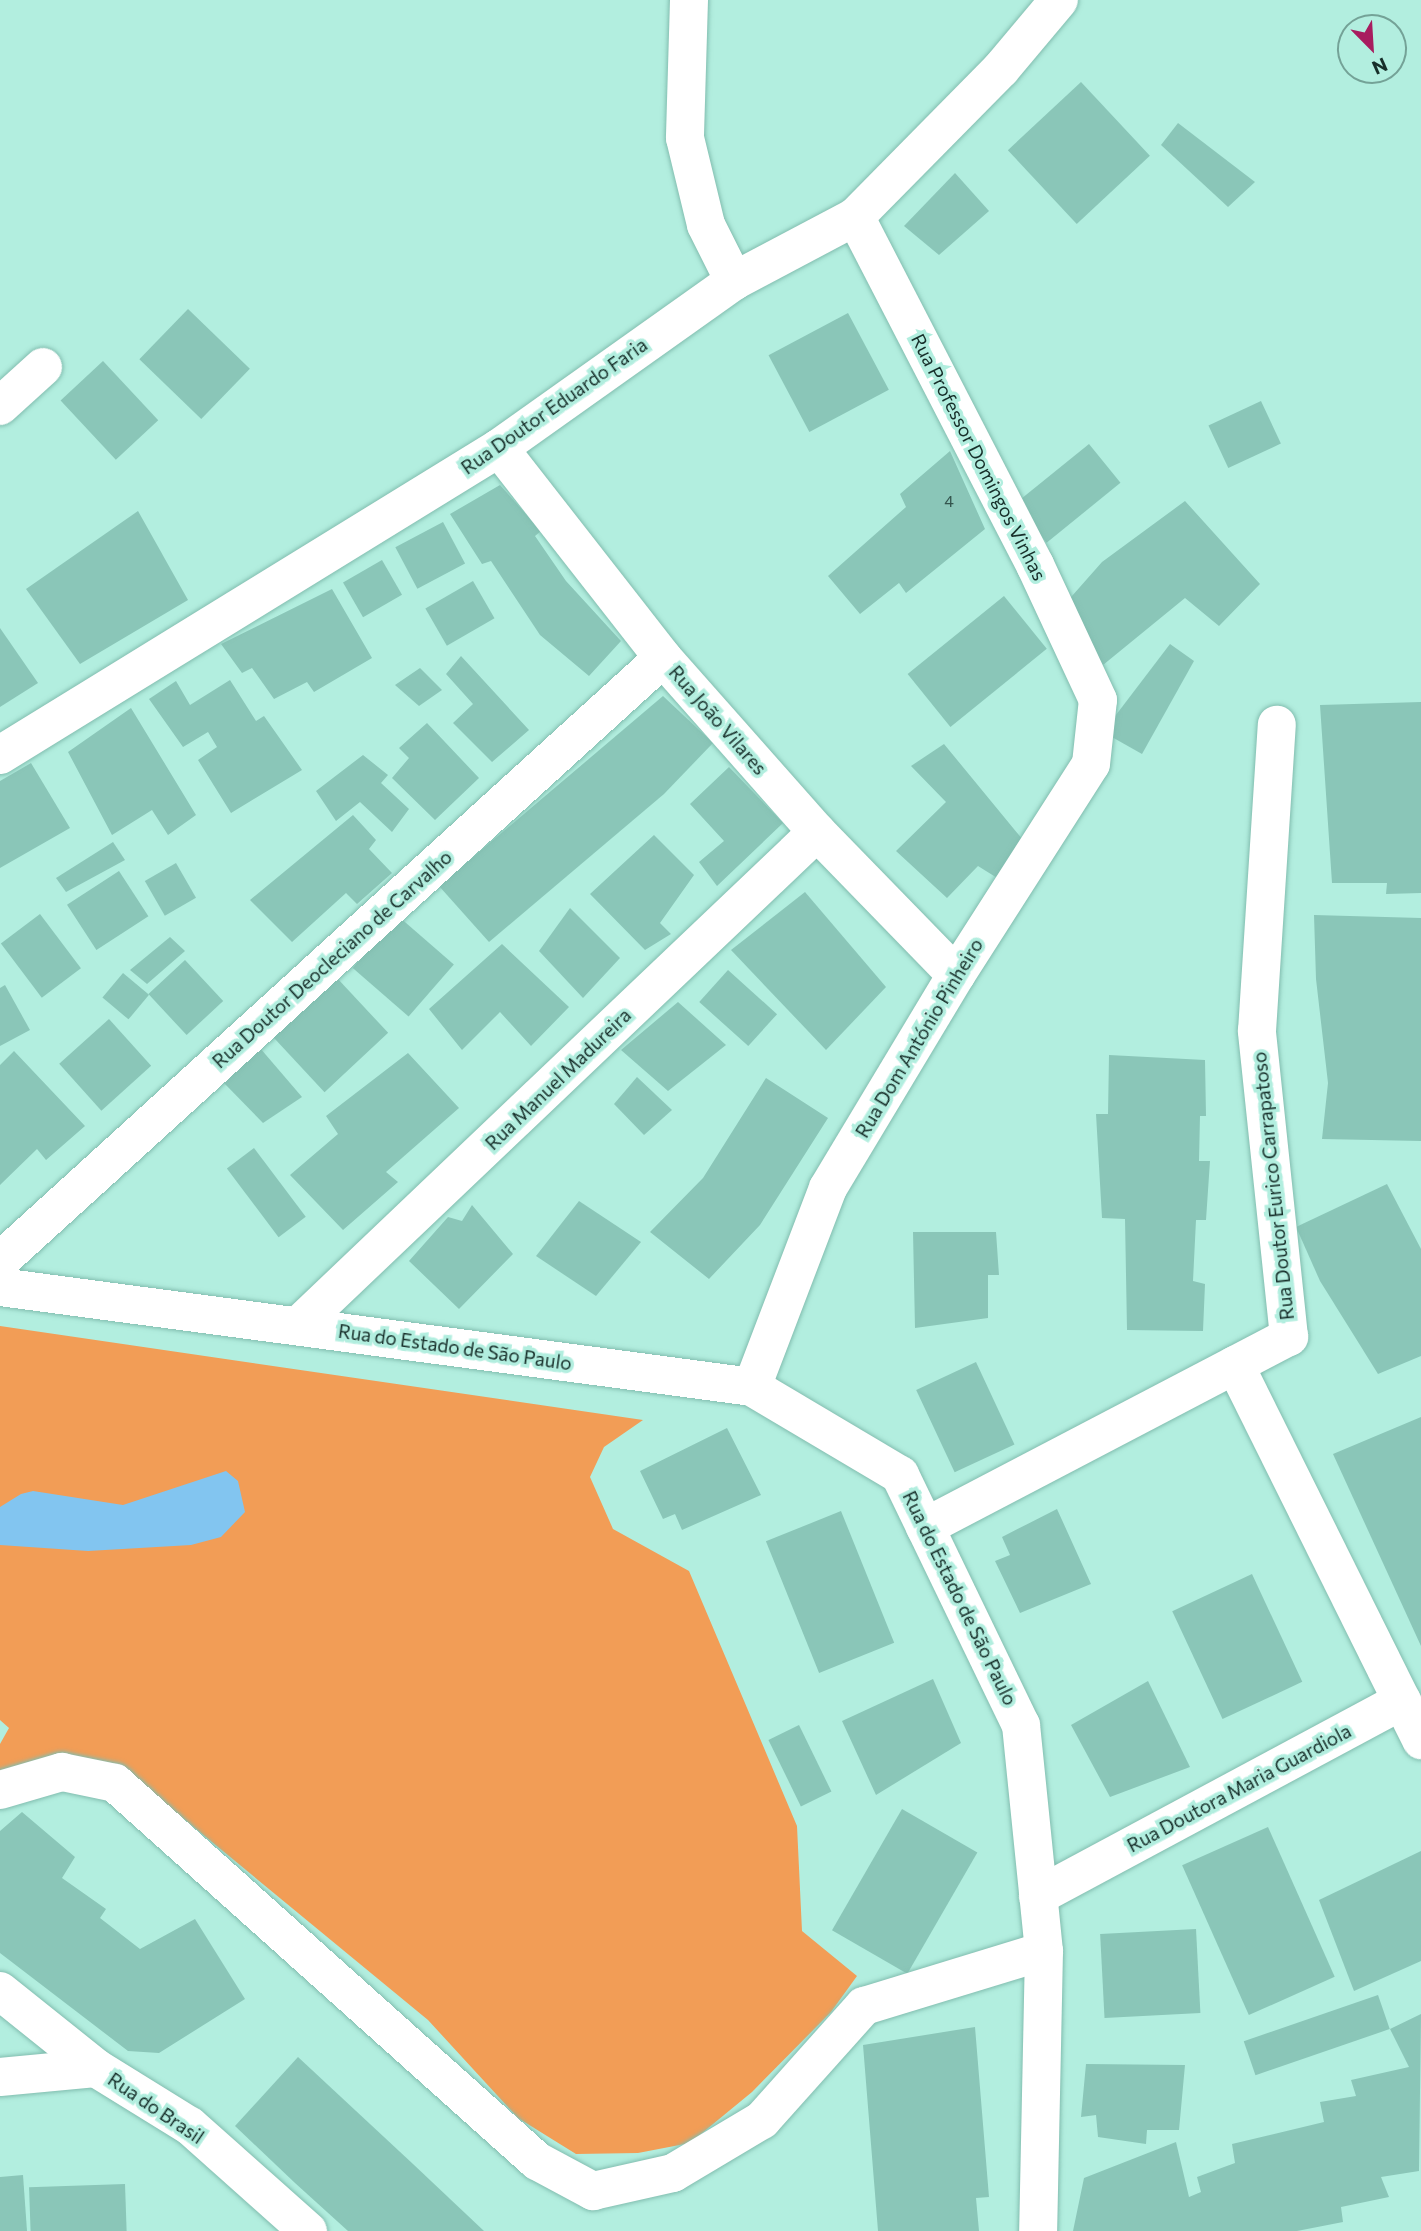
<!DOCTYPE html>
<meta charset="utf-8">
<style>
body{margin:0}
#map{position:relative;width:1421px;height:2231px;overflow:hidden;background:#b2eedf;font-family:Commissioner,sans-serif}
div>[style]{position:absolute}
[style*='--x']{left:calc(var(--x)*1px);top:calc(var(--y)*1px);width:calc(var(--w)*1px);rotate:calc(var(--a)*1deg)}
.green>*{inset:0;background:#f29d56}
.water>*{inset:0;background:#82c5f0}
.building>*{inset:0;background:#8ac6b8;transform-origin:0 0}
.roads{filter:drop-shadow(0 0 2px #82bdaf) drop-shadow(0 0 2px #82bdaf)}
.minor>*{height:38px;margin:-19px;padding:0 19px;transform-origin:19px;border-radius:19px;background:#fff}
span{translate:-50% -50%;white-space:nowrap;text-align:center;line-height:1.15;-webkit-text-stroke:7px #b2eedf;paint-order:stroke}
.number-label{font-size:16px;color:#34554e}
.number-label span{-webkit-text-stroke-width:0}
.street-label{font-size:19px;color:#172f2a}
.north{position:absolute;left:1337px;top:14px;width:70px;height:70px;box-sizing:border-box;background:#b2eedf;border:2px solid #74a297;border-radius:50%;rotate:156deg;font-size:19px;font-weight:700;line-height:28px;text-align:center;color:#172f2a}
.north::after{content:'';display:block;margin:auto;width:24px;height:32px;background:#a81c5f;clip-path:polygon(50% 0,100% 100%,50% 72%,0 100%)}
</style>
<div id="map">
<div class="green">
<i style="clip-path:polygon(0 1326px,643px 1420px,604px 1447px,590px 1477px,613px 1529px,689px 1571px,797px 1826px,802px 1931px,857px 1976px,831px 2012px,752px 2092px,690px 2143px,638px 2153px,576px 2154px,518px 2118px,428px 2020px,122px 1768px,0 1780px,0 1744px,9px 1728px,0 1720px)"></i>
</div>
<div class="water">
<i style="clip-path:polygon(226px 1471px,238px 1481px,245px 1512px,221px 1537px,191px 1545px,88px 1551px,0 1545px,0 1507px,21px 1494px,33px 1491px,123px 1505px)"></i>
</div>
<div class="building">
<i style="left:1081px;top:82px;width:101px;height:100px;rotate:47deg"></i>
<i style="clip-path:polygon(1178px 123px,1255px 182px,1228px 207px,1161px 145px)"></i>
<i style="clip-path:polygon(955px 173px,989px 211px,939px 255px,904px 226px)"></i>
<i style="left:188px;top:309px;width:86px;height:70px;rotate:44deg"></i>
<i style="left:848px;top:313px;width:87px;height:90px;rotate:62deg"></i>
<i style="left:103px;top:361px;width:81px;height:58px;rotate:47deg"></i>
<i style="left:1261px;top:401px;width:47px;height:58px;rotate:65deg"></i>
<i style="left:1089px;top:444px;width:50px;height:95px;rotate:51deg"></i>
<i style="clip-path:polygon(950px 451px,985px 529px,906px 593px,899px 583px,860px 614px,828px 576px,906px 507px,900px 494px)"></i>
<i style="clip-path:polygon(500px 485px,541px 531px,535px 536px,566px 581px,621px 641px,589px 676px,540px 635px,491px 561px,482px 564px,450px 514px)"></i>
<i style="clip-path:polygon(1185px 501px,1260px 584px,1219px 626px,1185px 598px,1103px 665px,1064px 605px,1102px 562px)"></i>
<i style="clip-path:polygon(138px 511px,188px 600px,80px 664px,26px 589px)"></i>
<i style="left:443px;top:522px;width:47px;height:54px;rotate:62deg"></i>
<i style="left:382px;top:560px;width:40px;height:45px;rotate:60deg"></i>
<i style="left:473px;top:581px;width:43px;height:55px;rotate:60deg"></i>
<i style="clip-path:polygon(332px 589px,372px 658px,314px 692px,307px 682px,274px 699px,252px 668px,242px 673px,221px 644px)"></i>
<i style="left:1004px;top:596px;width:68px;height:124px;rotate:51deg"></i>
<i style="clip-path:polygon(0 628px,38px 683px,0 707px)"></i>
<i style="clip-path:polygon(1170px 644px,1194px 661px,1142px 754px,1103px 732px)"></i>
<i style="clip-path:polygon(461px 656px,529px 730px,492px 762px,453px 723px,473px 704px,446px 674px)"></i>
<i style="clip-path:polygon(420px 668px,442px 690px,419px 706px,395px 685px)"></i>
<i style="clip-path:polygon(230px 680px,256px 721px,264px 716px,302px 770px,231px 813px,198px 760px,217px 747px,208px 732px,183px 747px,149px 699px,176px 681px,190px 705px)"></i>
<i style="clip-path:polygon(663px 696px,713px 743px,664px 794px,489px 942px,439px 886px)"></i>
<i style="clip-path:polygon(1421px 702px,1421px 893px,1386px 894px,1387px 883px,1332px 883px,1320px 705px)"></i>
<i style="clip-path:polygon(131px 708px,196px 815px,168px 835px,152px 810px,112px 835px,68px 752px)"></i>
<i style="clip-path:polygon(427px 723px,479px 778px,435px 820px,392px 778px,409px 758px,399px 748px)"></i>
<i style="clip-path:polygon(944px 744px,1023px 840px,1002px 881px,978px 866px,947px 898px,896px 851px,946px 802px,911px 766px)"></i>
<i style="clip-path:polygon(363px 755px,388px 775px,381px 783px,409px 809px,392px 832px,360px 802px,336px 821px,316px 791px)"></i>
<i style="clip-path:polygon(31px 763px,70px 828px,0 868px,0 781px)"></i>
<i style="clip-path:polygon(729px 767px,783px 823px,717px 886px,699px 862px,724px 841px,690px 804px)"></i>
<i style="clip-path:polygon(353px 815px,376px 840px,369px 849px,392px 873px,357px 904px,346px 893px,292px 942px,250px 900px)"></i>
<i style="clip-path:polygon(654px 835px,694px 875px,660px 923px,671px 934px,645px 950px,590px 894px)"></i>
<i style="clip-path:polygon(113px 842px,125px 860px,66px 892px,56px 878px)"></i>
<i style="left:176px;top:863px;width:40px;height:36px;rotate:60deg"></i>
<i style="left:119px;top:871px;width:54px;height:62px;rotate:57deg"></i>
<i style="clip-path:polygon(805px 892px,886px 987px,826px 1050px,731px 950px)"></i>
<i style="clip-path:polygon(570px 908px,620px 958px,583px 998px,539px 951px)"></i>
<i style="left:40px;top:914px;width:68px;height:49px;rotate:53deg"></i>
<i style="clip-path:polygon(1314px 915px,1421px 918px,1421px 1141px,1322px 1139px,1328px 1083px,1316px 979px)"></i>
<i style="left:398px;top:916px;width:74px;height:69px;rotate:41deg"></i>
<i style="clip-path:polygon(170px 937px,185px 951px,147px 984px,130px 970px)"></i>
<i style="clip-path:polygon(502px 944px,569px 1007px,531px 1046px,500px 1012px,462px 1050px,429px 1009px)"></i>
<i style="left:185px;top:960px;width:56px;height:50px;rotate:47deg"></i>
<i style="left:728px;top:970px;width:66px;height:43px;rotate:42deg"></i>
<i style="left:123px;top:973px;width:34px;height:32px;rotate:40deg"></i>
<i style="left:337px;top:978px;width:75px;height:87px;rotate:47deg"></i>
<i style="clip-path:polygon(5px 985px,30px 1030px,0 1046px,0 988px)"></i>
<i style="clip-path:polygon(678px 1002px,726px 1045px,668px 1091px,621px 1050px)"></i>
<i style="left:109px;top:1019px;width:63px;height:67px;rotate:48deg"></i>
<i style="clip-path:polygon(260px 1048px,302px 1097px,263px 1123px,224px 1083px)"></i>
<i style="clip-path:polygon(14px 1051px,85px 1126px,46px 1160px,37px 1149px,0 1185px,0 1065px)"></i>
<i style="clip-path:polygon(408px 1053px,459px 1108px,386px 1172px,398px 1182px,343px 1230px,290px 1175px,338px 1134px,326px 1116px)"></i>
<i style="clip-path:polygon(1109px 1055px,1205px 1060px,1206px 1116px,1200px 1116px,1199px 1161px,1210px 1161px,1206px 1220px,1196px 1220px,1193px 1281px,1205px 1284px,1203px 1331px,1127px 1330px,1125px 1219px,1102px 1218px,1096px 1114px,1108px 1114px)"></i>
<i style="clip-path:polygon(637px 1077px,672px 1110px,644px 1135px,614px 1104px)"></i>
<i style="clip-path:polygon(766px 1078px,828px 1118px,760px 1225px,709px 1279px,650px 1232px,703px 1178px)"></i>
<i style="left:254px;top:1148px;width:86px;height:34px;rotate:53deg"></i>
<i style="clip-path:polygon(1387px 1184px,1421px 1249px,1421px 1356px,1378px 1374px,1320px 1281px,1296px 1227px)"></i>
<i style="clip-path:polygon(579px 1201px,641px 1242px,596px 1296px,536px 1256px)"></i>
<i style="clip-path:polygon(472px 1205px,513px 1254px,459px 1309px,409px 1261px,448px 1217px,462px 1221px)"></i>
<i style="clip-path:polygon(913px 1232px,996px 1232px,999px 1275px,988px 1275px,988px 1318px,915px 1328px)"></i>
<i style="left:976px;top:1362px;width:91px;height:66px;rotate:65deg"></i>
<i style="clip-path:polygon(1421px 1417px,1421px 1646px,1333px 1454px)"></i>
<i style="clip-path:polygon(727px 1428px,761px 1495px,682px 1530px,675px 1514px,663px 1519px,640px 1471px)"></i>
<i style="clip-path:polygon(1057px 1509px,1091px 1584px,1020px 1613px,995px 1561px,1010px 1555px,1002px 1537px)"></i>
<i style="left:841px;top:1511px;width:142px;height:81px;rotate:68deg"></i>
<i style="left:1252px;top:1574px;width:119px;height:88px;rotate:65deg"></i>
<i style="clip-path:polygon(933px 1679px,961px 1743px,876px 1795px,842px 1721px)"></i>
<i style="clip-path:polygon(1148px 1681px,1190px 1767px,1110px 1797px,1071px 1725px)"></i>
<i style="left:799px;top:1725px;width:74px;height:34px;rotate:64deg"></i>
<i style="left:902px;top:1809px;width:87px;height:140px;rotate:30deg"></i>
<i style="clip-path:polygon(22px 1812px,75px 1857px,62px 1878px,106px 1909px,100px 1918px,140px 1949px,195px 1919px,245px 1999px,159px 2053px,128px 2051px,0 1953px,0 1831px)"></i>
<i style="left:1268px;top:1827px;width:164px;height:94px;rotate:66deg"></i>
<i style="clip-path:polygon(1421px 1851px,1421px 1961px,1354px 1991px,1319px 1900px)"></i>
<i style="left:1196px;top:1929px;width:84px;height:96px;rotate:87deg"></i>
<i style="left:1378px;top:1995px;width:36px;height:142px;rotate:71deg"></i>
<i style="clip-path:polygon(1421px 2014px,1419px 2171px,1381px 2177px,1389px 2197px,1341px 2207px,1343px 2222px,1297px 2231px,1073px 2231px,1084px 2178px,1176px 2142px,1189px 2197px,1201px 2192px,1197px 2177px,1235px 2163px,1232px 2144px,1324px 2122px,1320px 2102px,1356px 2096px,1351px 2080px,1409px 2067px,1390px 2029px)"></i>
<i style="clip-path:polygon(975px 2027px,989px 2197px,976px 2198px,979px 2231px,878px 2231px,863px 2045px)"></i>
<i style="clip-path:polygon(298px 2057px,413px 2164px,484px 2231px,348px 2231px,295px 2183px,235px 2126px)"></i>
<i style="clip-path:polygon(1086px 2064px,1185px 2065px,1179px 2130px,1147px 2130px,1146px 2144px,1098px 2137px,1096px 2115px,1081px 2117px)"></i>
<i style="clip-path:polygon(23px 2175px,27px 2231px,0 2231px,0 2177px)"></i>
<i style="left:125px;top:2184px;width:47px;height:96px;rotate:88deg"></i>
</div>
<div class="roads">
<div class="minor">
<i style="--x:689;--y:0;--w:138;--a:91.7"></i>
<i style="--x:685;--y:138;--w:89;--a:76.4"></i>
<i style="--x:706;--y:225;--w:63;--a:63.4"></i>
<i style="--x:0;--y:406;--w:58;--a:-42.2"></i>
<i style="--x:499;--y:448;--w:266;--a:52"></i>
<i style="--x:663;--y:658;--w:232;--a:48.5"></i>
<i style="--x:817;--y:832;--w:199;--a:45.8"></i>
<i style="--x:0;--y:755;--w:586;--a:-31.6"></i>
<i style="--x:499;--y:448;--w:288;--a:-35.4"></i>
<i style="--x:734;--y:281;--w:137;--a:-27.9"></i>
<i style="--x:855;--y:217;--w:208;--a:-45.4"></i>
<i style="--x:1001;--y:69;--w:90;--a:-50"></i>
<i style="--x:0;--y:1261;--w:896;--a:-42.29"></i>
<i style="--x:0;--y:1287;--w:759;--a:7.57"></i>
<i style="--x:752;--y:1387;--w:172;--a:30.7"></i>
<i style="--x:900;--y:1475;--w:278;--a:64.2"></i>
<i style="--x:1021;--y:1725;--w:227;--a:84.2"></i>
<i style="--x:1044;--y:1951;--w:280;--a:91.2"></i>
<i style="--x:299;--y:1325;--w:715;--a:-43.58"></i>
<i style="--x:1235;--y:1365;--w:419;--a:63.6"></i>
<i style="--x:752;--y:1387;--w:213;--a:-69.1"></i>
<i style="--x:828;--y:1188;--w:249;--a:-59"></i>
<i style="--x:956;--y:975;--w:250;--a:-57.4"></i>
<i style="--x:1091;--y:764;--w:64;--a:-83.8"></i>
<i style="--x:1098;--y:700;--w:149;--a:-115"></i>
<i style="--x:1035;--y:565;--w:392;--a:-117.3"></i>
<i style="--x:925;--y:1527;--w:411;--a:-27.6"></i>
<i style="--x:1289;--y:1337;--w:308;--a:-96"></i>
<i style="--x:1257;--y:1031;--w:307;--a:-86.3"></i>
<i style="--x:0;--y:1790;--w:65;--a:-16.2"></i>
<i style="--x:62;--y:1772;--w:54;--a:11.7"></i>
<i style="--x:115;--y:1783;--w:567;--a:41.85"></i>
<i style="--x:537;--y:2161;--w:64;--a:28.2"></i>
<i style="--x:593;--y:2191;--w:82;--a:-12.7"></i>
<i style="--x:673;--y:2173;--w:104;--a:-30.8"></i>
<i style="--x:762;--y:2120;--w:153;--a:-48.2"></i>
<i style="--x:864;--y:2006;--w:188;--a:-17"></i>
<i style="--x:1038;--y:1896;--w:413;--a:-28.2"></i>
<i style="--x:0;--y:1991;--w:123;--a:38.7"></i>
<i style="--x:96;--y:2068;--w:110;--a:31.7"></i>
<i style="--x:190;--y:2126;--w:158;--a:41.7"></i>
<i style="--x:0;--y:2077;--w:96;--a:-5.4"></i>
</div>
</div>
<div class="number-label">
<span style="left:949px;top:501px">4</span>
</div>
<div class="street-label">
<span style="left:554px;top:406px;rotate:-35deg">Rua Doutor Eduardo Faria</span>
<span style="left:979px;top:457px;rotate:63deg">Rua Professor Domingos Vinhas</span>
<span style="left:718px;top:720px;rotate:49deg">Rua João Vilares</span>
<span style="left:332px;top:959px;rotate:-42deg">Rua Doutor Deocleciano de Carvalho</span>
<span style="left:919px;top:1038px;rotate:-59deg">Rua Dom António Pinheiro</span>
<span style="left:558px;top:1079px;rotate:-44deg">Rua Manuel Madureira</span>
<span style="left:1273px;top:1186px;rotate:-96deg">Rua Doutor Eurico Carrapatoso</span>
<span style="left:455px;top:1347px;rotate:8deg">Rua do Estado de São Paulo</span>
<span style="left:960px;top:1598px;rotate:64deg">Rua do Estado de São Paulo</span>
<span style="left:1239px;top:1788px;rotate:-28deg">Rua Doutora Maria Guardiola</span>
<span style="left:156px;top:2108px;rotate:34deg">Rua do Brasil</span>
</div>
<div class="north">N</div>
</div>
